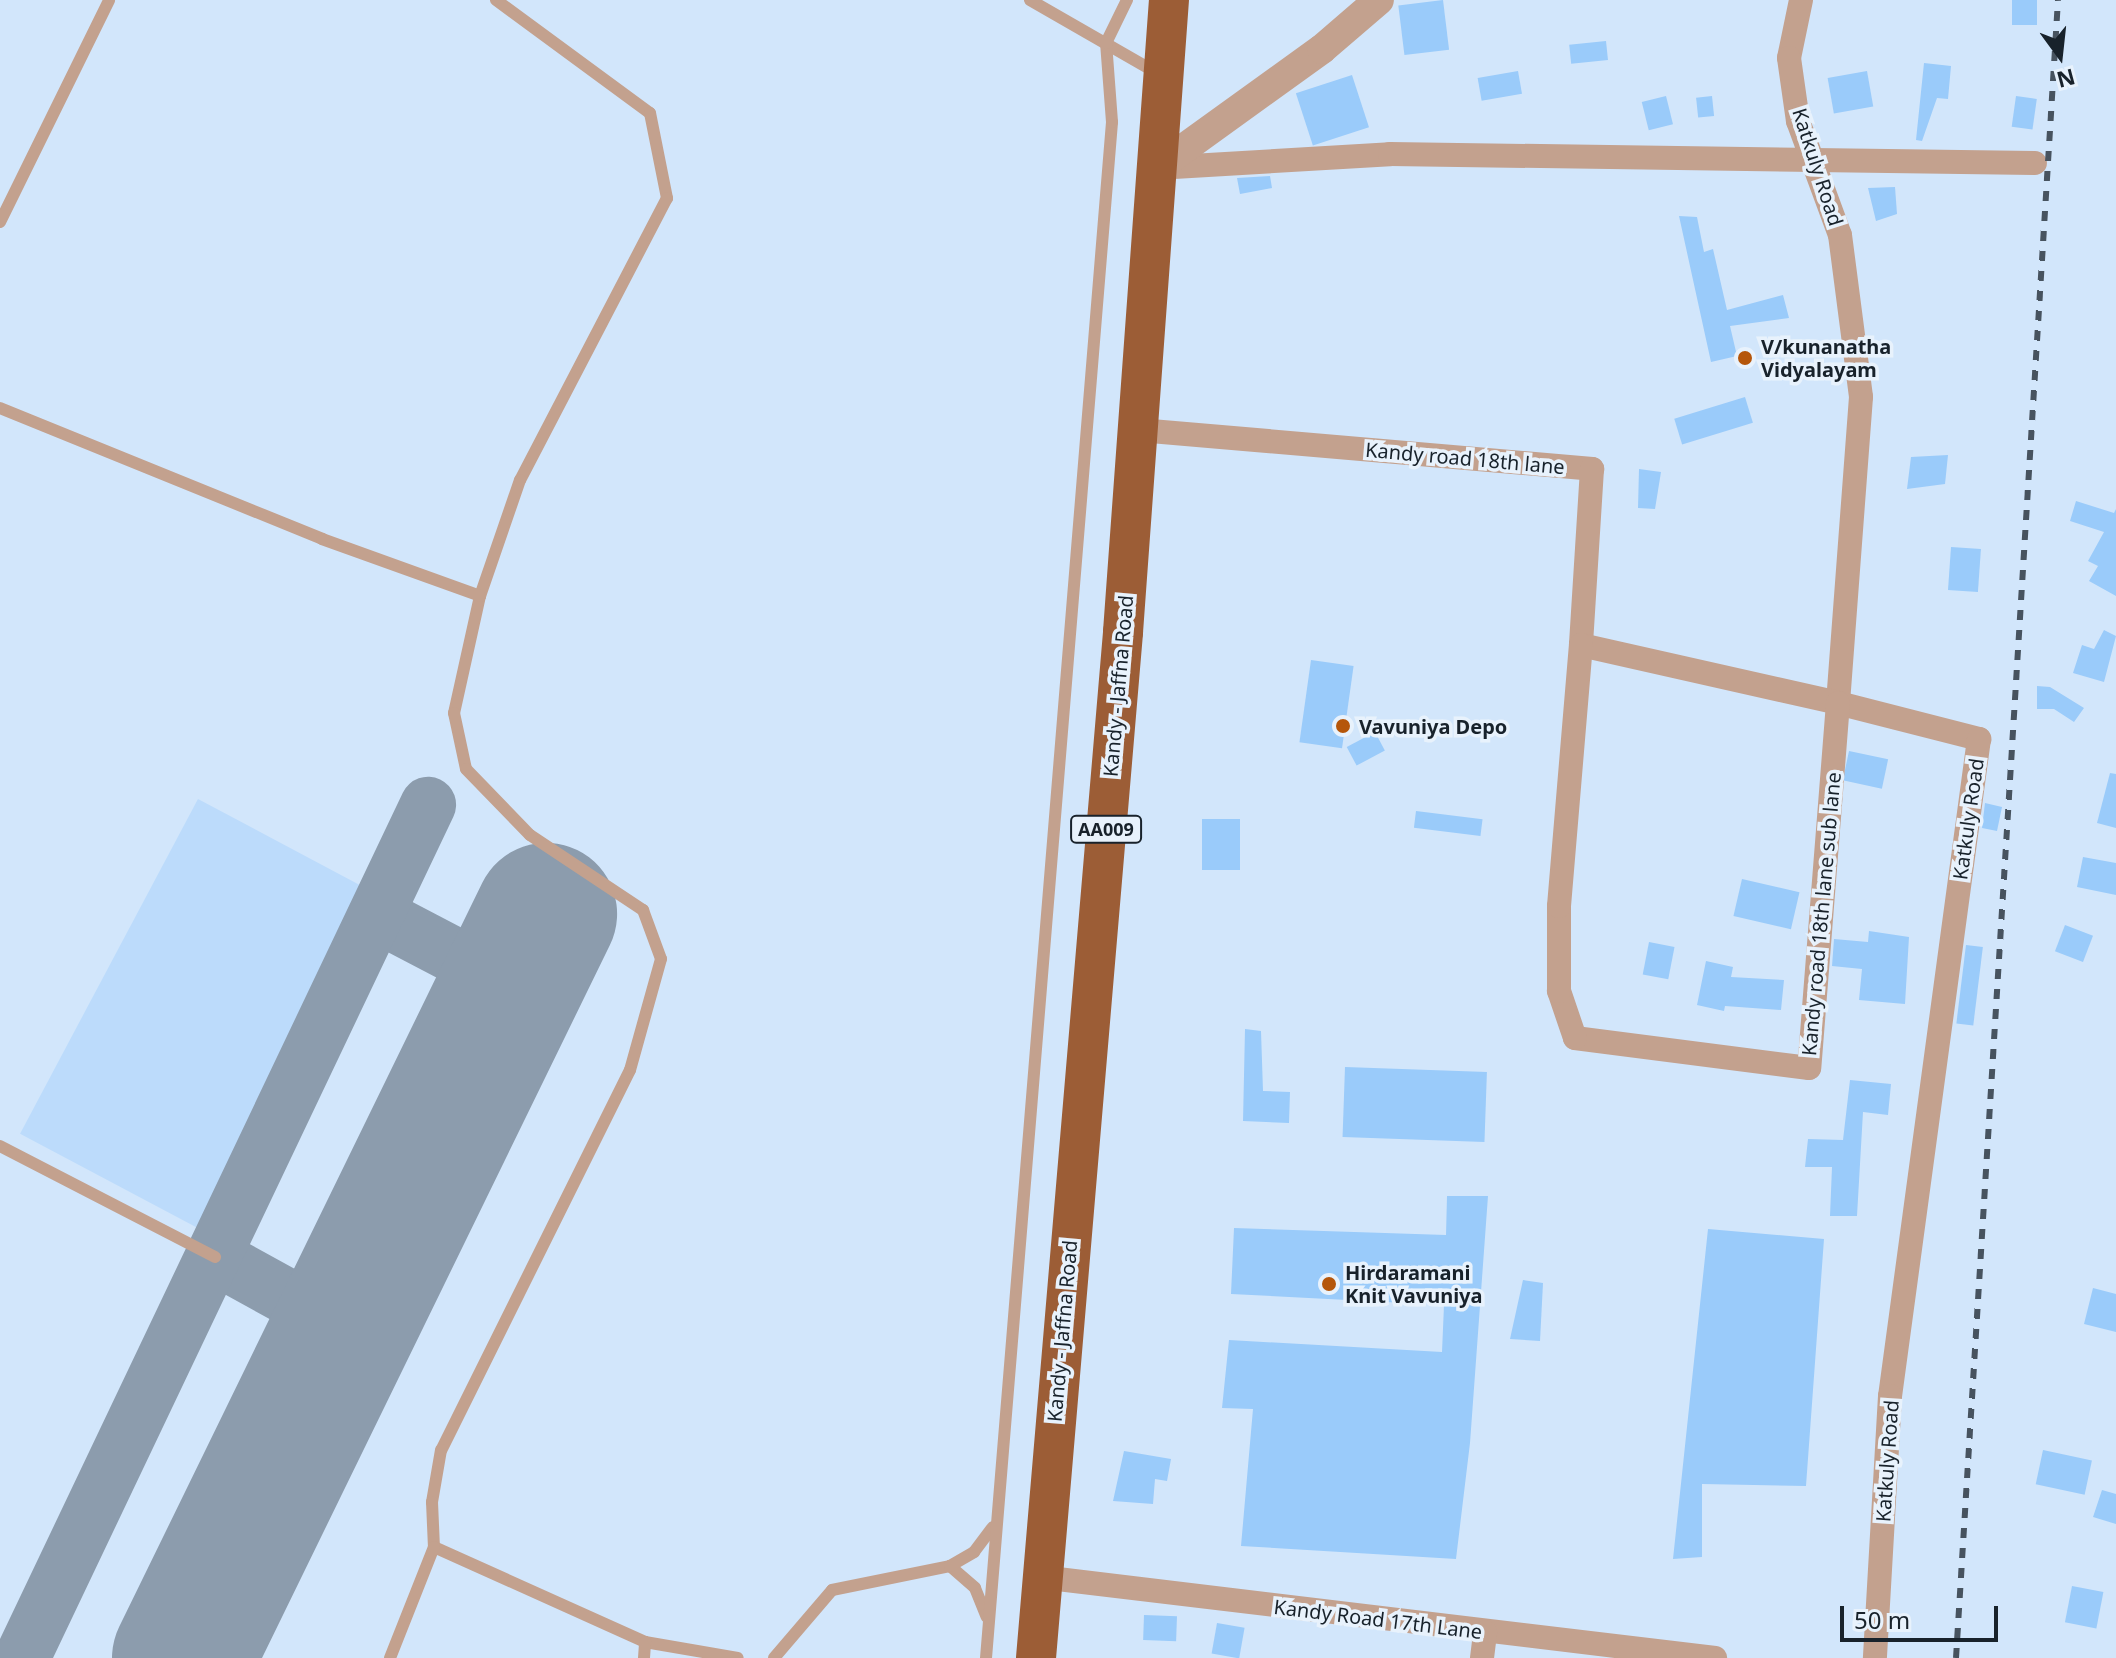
<!DOCTYPE html>
<style>
body{margin:0}
#map{position:relative;width:2116px;height:1658px;overflow:hidden;background:#d2e6fb;font-family:"Noto Sans",sans-serif}
div>[style]{position:absolute}
[style*='--x']{left:calc(var(--x)*1px);top:calc(var(--y)*1px);width:calc(var(--w)*1px);rotate:calc(var(--a)*1deg)}
.built>*{inset:0;background:#bcdbfb;transform-origin:0 0}
.taxiway>*{height:56px;margin:-28px;padding:0 28px;transform-origin:28px;border-radius:28px;background:#8c9cad}
.runway>*{height:142px;margin:-71px;padding:0 71px;transform-origin:71px;border-radius:71px;background:#8c9cad}
.building>*{inset:0;background:#9acbfa;transform-origin:0 0}
.service>*{height:12px;margin:-6px;padding:0 6px;transform-origin:6px;border-radius:6px;background:#c3a18e}
.minor>*{height:24px;margin:-12px;padding:0 12px;transform-origin:12px;border-radius:12px;background:#c3a18e}
.tertiary>*{height:30px;margin:-15px;padding:0 15px;transform-origin:15px;border-radius:15px;background:#c3a18e}
.trunk>*{height:40px;margin:-20px;padding:0 20px;transform-origin:20px;border-radius:20px;background:#9c5d36}
.rail>*{height:6px;margin-top:-3px;transform-origin:0;background:repeating-linear-gradient(90deg,#47535f 0 10px,transparent 0 20px)}
.dots>*{width:22px;height:22px;translate:-50% -50%;box-sizing:border-box;border:4px solid #e8f2fc;border-radius:50%}
span{translate:-50% -50%;white-space:nowrap;text-align:center;line-height:1.15;-webkit-text-stroke:7px #e8f2fc;paint-order:stroke}
.shield-label span{padding:2px 6px;background:#e8f2fc;border:2px solid;border-radius:6px;-webkit-text-stroke-width:0}
.shield-label{font-size:18px;color:#18222b;font-weight:700}
.street-label{font-size:20px;color:#18222b}
.poi-label{font-size:20px;color:#18222b;font-weight:700}
.left{translate:0 -50%;text-align:left}
.north{position:absolute;left:2020px;top:16px;width:80px;height:80px;-webkit-text-stroke:6px #e8f2fc;paint-order:stroke;rotate:165deg;font-size:22px;font-weight:700;line-height:32px;text-align:center;color:#18222b}
.north::after{content:'';display:block;margin:auto;width:28px;height:36px;background:#18222b;clip-path:polygon(50% 0,100% 100%,50% 72%,0 100%)}
.scale{position:absolute;left:1840px;top:1606px;width:158px;height:36px;box-sizing:border-box;border:4px solid #18222b;border-top:0;padding-left:10px;font-size:24px;line-height:28px;white-space:nowrap;color:#18222b;-webkit-text-stroke:6px #e8f2fc;paint-order:stroke}
</style>
<div id="map">
<div class="built">
<i style="left:198px;top:799px;width:214px;height:379px;rotate:28deg"></i>
</div>
<div class="taxiway">
<i style="--x:379;--y:916;--w:149;--a:27.6"></i>
<i style="--x:215;--y:1257;--w:147;--a:28.8"></i>
<i style="--x:22;--y:1658;--w:945;--a:-64.55"></i>
</div>
<div class="runway">
<i style="--x:183;--y:1658;--w:828;--a:-63.99"></i>
</div>
<div class="building">
<i style="left:1443px;top:0;width:50px;height:45px;rotate:83deg"></i>
<i style="left:2012px;top:0;width:25px;height:25px"></i>
<i style="left:1606px;top:41px;width:19px;height:37px;rotate:84deg"></i>
<i style="clip-path:polygon(1924px 63px,1951px 66px,1948px 99px,1937px 98px,1922px 141px,1916px 140px)"></i>
<i style="left:1518px;top:71px;width:23px;height:41px;rotate:80deg"></i>
<i style="left:1867px;top:71px;width:36px;height:40px;rotate:80deg"></i>
<i style="left:1352px;top:75px;width:55px;height:59px;rotate:72deg"></i>
<i style="left:1666px;top:96px;width:29px;height:25px;rotate:76deg"></i>
<i style="left:1712px;top:96px;width:20px;height:16px;rotate:84deg"></i>
<i style="left:2016px;top:96px;width:21px;height:31px;rotate:8deg"></i>
<i style="clip-path:polygon(1270px 176px,1272px 188px,1240px 194px,1237px 178px)"></i>
<i style="clip-path:polygon(1895px 187px,1897px 214px,1876px 221px,1868px 188px)"></i>
<i style="clip-path:polygon(1679px 216px,1697px 217px,1704px 252px,1713px 249px,1727px 310px,1783px 295px,1789px 318px,1730px 326px,1737px 356px,1711px 362px)"></i>
<i style="left:1745px;top:397px;width:27px;height:74px;rotate:73deg"></i>
<i style="clip-path:polygon(1948px 455px,1945px 484px,1907px 489px,1911px 457px)"></i>
<i style="clip-path:polygon(1639px 469px,1661px 472px,1655px 509px,1638px 508px)"></i>
<i style="clip-path:polygon(2076px 501px,2114px 513px,2116px 509px,2116px 596px,2089px 581px,2098px 566px,2088px 561px,2104px 532px,2070px 521px)"></i>
<i style="left:1951px;top:547px;width:30px;height:43px;rotate:4deg"></i>
<i style="clip-path:polygon(2104px 630px,2116px 636px,2104px 682px,2073px 673px,2082px 645px,2094px 649px)"></i>
<i style="left:1311px;top:660px;width:43px;height:83px;rotate:8deg"></i>
<i style="clip-path:polygon(2037px 686px,2050px 687px,2084px 708px,2074px 722px,2054px 709px,2037px 709px)"></i>
<i style="left:1375px;top:732px;width:21px;height:32px;rotate:62deg"></i>
<i style="left:1849px;top:751px;width:40px;height:30px;rotate:12deg"></i>
<i style="clip-path:polygon(2110px 773px,2116px 774px,2116px 828px,2097px 823px)"></i>
<i style="clip-path:polygon(1985px 803px,2002px 807px,1997px 831px,1982px 828px)"></i>
<i style="left:1416px;top:811px;width:67px;height:17px;rotate:7deg"></i>
<i style="left:1240px;top:819px;width:51px;height:38px;rotate:90deg"></i>
<i style="clip-path:polygon(2083px 857px,2116px 863px,2116px 895px,2077px 887px)"></i>
<i style="left:1742px;top:879px;width:59px;height:38px;rotate:13deg"></i>
<i style="left:2065px;top:925px;width:30px;height:28px;rotate:21deg"></i>
<i style="clip-path:polygon(1869px 931px,1909px 937px,1905px 1004px,1859px 1000px,1862px 969px,1832px 966px,1834px 939px,1868px 942px)"></i>
<i style="left:1649px;top:942px;width:26px;height:33px;rotate:11deg"></i>
<i style="left:1966px;top:945px;width:17px;height:79px;rotate:7deg"></i>
<i style="clip-path:polygon(1706px 961px,1733px 967px,1731px 977px,1784px 980px,1781px 1010px,1725px 1006px,1724px 1011px,1697px 1005px)"></i>
<i style="clip-path:polygon(1245px 1029px,1261px 1031px,1263px 1091px,1290px 1092px,1289px 1123px,1243px 1121px)"></i>
<i style="left:1345px;top:1067px;width:142px;height:70px;rotate:2deg"></i>
<i style="clip-path:polygon(1850px 1080px,1891px 1084px,1888px 1115px,1863px 1112px,1857px 1216px,1830px 1216px,1832px 1167px,1805px 1167px,1808px 1139px,1843px 1140px)"></i>
<i style="clip-path:polygon(1447px 1196px,1488px 1196px,1470px 1443px,1456px 1559px,1241px 1546px,1253px 1409px,1222px 1408px,1229px 1340px,1442px 1352px,1444px 1305px,1231px 1294px,1234px 1228px,1446px 1235px)"></i>
<i style="clip-path:polygon(1708px 1229px,1824px 1239px,1806px 1486px,1702px 1484px,1702px 1557px,1673px 1559px)"></i>
<i style="clip-path:polygon(1523px 1280px,1543px 1283px,1540px 1341px,1510px 1339px)"></i>
<i style="clip-path:polygon(2093px 1288px,2116px 1294px,2116px 1332px,2084px 1324px)"></i>
<i style="left:2043px;top:1450px;width:50px;height:35px;rotate:12deg"></i>
<i style="clip-path:polygon(1124px 1451px,1171px 1459px,1167px 1481px,1155px 1479px,1153px 1504px,1113px 1501px)"></i>
<i style="clip-path:polygon(2102px 1490px,2116px 1494px,2116px 1524px,2093px 1517px)"></i>
<i style="left:2072px;top:1586px;width:32px;height:37px;rotate:11deg"></i>
<i style="left:1144px;top:1615px;width:33px;height:25px;rotate:2deg"></i>
<i style="left:1217px;top:1623px;width:28px;height:31px;rotate:10deg"></i>
</div>
<div class="service">
<i style="--x:496;--y:0;--w:191;--a:36.3"></i>
<i style="--x:650;--y:113;--w:87;--a:78.7"></i>
<i style="--x:667;--y:198;--w:318;--a:117.5"></i>
<i style="--x:520;--y:480;--w:123;--a:109"></i>
<i style="--x:480;--y:596;--w:120;--a:102.5"></i>
<i style="--x:454;--y:713;--w:57;--a:77.9"></i>
<i style="--x:466;--y:769;--w:92;--a:45.9"></i>
<i style="--x:530;--y:835;--w:136;--a:33.6"></i>
<i style="--x:643;--y:910;--w:52;--a:69.8"></i>
<i style="--x:661;--y:959;--w:115;--a:105.6"></i>
<i style="--x:630;--y:1070;--w:424;--a:116.4"></i>
<i style="--x:441;--y:1450;--w:53;--a:99.8"></i>
<i style="--x:432;--y:1502;--w:45;--a:87.5"></i>
<i style="--x:434;--y:1547;--w:231;--a:24.2"></i>
<i style="--x:645;--y:1642;--w:94;--a:9.8"></i>
<i style="--x:1030;--y:0;--w:144;--a:29.9"></i>
<i style="--x:0;--y:222;--w:247;--a:-63.8"></i>
<i style="--x:0;--y:408;--w:348;--a:22.1"></i>
<i style="--x:322;--y:539;--w:168;--a:19.8"></i>
<i style="--x:0;--y:1146;--w:242;--a:27.3"></i>
<i style="--x:950;--y:1566;--w:33;--a:41"></i>
<i style="--x:975;--y:1588;--w:31;--a:68"></i>
<i style="--x:390;--y:1658;--w:119;--a:-68.4"></i>
<i style="--x:644;--y:1658;--w:16;--a:-86"></i>
<i style="--x:774;--y:1658;--w:89;--a:-49.5"></i>
<i style="--x:832;--y:1590;--w:120;--a:-11.5"></i>
<i style="--x:950;--y:1566;--w:28;--a:-30"></i>
<i style="--x:974;--y:1552;--w:31;--a:-53"></i>
<i style="--x:986;--y:1658;--w:1541;--a:-85.31"></i>
<i style="--x:1112;--y:122;--w:79;--a:-94.3"></i>
<i style="--x:1106;--y:43;--w:48;--a:-64"></i>
</div>
<div class="minor">
<i style="--x:1801;--y:0;--w:59;--a:101.7"></i>
<i style="--x:1789;--y:58;--w:64;--a:81.9"></i>
<i style="--x:1798;--y:121;--w:121;--a:69.8"></i>
<i style="--x:1840;--y:235;--w:163;--a:82.6"></i>
<i style="--x:1861;--y:397;--w:307;--a:94.3"></i>
<i style="--x:1838;--y:703;--w:146;--a:14.3"></i>
<i style="--x:1979;--y:739;--w:663;--a:97.71"></i>
<i style="--x:1890;--y:1396;--w:262;--a:93.3"></i>
<i style="--x:1157;--y:168;--w:233;--a:-3.4"></i>
<i style="--x:1390;--y:154;--w:645;--a:0.8"></i>
<i style="--x:1139;--y:430;--w:455;--a:4.9"></i>
<i style="--x:1592;--y:469;--w:176;--a:93.6"></i>
<i style="--x:1581;--y:645;--w:263;--a:12.7"></i>
<i style="--x:1838;--y:703;--w:366;--a:94.5"></i>
<i style="--x:1809;--y:1068;--w:236;--a:-172.7"></i>
<i style="--x:1575;--y:1038;--w:50;--a:-108.8"></i>
<i style="--x:1559;--y:991;--w:85;--a:-90"></i>
<i style="--x:1559;--y:906;--w:262;--a:-85.2"></i>
<i style="--x:1041;--y:1577;--w:679;--a:6.85"></i>
<i style="--x:1482;--y:1658;--w:26;--a:-83"></i>
</div>
<div class="tertiary">
<i style="--x:1157;--y:168;--w:203;--a:-35.8"></i>
<i style="--x:1322;--y:49;--w:75;--a:-40.7"></i>
</div>
<div class="trunk">
<i style="--x:1036;--y:1658;--w:1030;--a:-85.15"></i>
<i style="--x:1123;--y:632;--w:634;--a:-85.84"></i>
</div>
<div class="rail">
<i style="--x:1956;--y:1658;--w:1661;--a:-86.48"></i>
</div>
<div class="dots">
<i style="left:1745px;top:358px;background:#b5560a"></i>
<i style="left:1343px;top:726px;background:#b5560a"></i>
<i style="left:1329px;top:1284px;background:#b5560a"></i>
</div>
<div class="shield-label">
<span style="left:1106px;top:829px">AA009</span>
</div>
<div class="street-label">
<span style="left:1818px;top:167px;rotate:72deg">Katkuly Road</span>
<span style="left:1465px;top:458px;rotate:5deg">Kandy road 18th lane</span>
<span style="left:1118px;top:686px;rotate:-85deg">Kandy - Jaffna Road</span>
<span style="left:1968px;top:819px;rotate:-82deg">Katkuly Road</span>
<span style="left:1821px;top:914px;rotate:-85deg">Kandy road 18th lane sub lane</span>
<span style="left:1062px;top:1331px;rotate:-85deg">Kandy - Jaffna Road</span>
<span style="left:1887px;top:1461px;rotate:-86deg">Katkuly Road</span>
<span style="left:1378px;top:1619px;rotate:7deg">Kandy Road 17th Lane</span>
</div>
<div class="poi-label">
<span class="left" style="left:1761px;top:358px">V/kunanatha<br>Vidyalayam</span>
<span class="left" style="left:1359px;top:726px">Vavuniya Depo</span>
<span class="left" style="left:1345px;top:1284px">Hirdaramani<br>Knit Vavuniya</span>
</div>
<div class="north">N</div>
<div class="scale">50 m</div>
</div>
